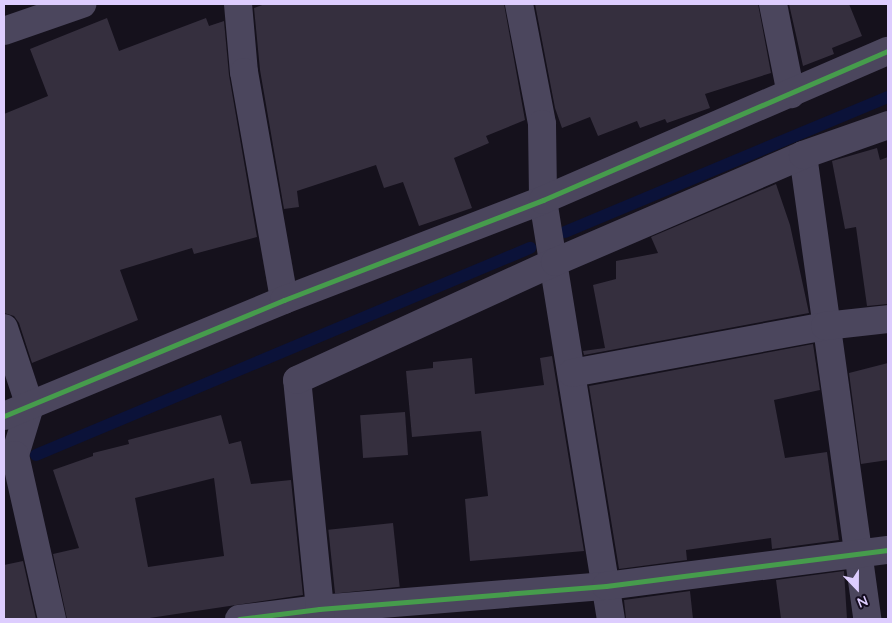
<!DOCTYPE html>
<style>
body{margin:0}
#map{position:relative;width:892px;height:623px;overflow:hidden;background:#15111c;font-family:Quicksand,sans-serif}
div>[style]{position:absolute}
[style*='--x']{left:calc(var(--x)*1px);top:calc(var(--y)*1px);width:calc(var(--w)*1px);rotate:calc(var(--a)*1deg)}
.stream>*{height:12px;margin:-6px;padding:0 6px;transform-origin:6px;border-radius:6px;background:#0b1239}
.building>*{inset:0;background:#352f3e;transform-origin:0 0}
.street>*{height:28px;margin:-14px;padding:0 14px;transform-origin:14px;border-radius:14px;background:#4b465d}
.cycleway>*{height:5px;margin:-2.5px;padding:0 2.5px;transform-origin:2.5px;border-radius:2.5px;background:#469c4c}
span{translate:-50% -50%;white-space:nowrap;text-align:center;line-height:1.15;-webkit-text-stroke:4px #140d20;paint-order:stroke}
.frame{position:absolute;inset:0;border:5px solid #ddcdfe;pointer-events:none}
.north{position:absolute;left:832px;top:563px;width:50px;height:50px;-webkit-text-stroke:4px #140d20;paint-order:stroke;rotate:158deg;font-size:14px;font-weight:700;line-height:20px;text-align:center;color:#ddcdfe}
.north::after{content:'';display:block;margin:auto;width:18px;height:22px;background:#ddcdfe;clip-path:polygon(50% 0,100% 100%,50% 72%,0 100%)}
</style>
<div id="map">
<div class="stream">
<i style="--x:565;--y:232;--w:350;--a:-22.7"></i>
<i style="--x:36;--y:455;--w:536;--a:-22.74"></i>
</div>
<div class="building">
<i style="clip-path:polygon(265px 4px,504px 4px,525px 120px,486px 136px,489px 143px,454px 158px,472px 208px,419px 226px,403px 182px,384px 188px,376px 165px,297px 191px,299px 207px,284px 209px,260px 70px,254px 8px)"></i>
<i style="clip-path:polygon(535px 4px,758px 4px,771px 73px,705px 94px,710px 108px,667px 123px,665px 119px,640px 128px,637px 121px,598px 136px,590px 117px,562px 128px,555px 108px)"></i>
<i style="clip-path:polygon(789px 4px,849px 4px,862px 36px,832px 48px,834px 54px,803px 66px)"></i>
<i style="clip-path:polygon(107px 18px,119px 51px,206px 18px,209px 26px,224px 21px,229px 75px,257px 237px,194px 254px,192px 248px,120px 270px,138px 320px,32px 363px,19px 323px,14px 316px,4px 313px,4px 114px,48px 96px,30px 49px)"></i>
<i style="clip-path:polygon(877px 148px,880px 160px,888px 157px,888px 304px,867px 306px,856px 227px,845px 229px,832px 161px)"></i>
<i style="clip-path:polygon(776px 184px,790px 225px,809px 313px,584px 355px,583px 351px,605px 348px,593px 285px,616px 279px,616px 261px,658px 253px,651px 237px)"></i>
<i style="clip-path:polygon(813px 344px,820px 390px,774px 400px,785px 458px,827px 452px,839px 540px,772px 549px,771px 538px,686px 550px,687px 560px,619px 569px,589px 386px)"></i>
<i style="clip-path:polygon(552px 356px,584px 551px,470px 561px,465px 499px,488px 496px,481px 431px,412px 437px,406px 371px,433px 368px,433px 362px,472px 358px,475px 394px,544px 385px,540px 358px)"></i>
<i style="clip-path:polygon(888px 363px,888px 460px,861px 464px,849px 373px)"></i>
<i style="left:405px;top:412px;width:43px;height:45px;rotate:86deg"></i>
<i style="clip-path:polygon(evenodd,221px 415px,229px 444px,241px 441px,251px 484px,291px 480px,303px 595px,143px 619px,67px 619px,53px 554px,79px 548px,53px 470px,93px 456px,93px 453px,129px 444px,128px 440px,221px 415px,214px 478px,224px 556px,148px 567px,135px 498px,214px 478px)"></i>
<i style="left:393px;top:523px;width:64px;height:65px;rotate:84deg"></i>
<i style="clip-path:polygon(23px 561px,36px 619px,4px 619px,4px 565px)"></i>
<i style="clip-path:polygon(844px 571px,847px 619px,781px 619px,776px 580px)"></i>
<i style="clip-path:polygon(690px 591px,693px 619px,626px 619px,624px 600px)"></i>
</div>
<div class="street">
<i style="--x:238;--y:4;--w:68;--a:85"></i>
<i style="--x:244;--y:72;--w:231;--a:80"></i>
<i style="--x:519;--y:4;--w:122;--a:79.1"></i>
<i style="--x:542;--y:124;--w:76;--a:89.2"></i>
<i style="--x:543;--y:200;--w:424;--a:80.8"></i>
<i style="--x:773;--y:4;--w:92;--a:78.7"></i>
<i style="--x:4;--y:31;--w:83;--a:-19.1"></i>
<i style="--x:803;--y:155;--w:468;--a:82.1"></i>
<i style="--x:4;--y:328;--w:82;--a:71.6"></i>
<i style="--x:30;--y:406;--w:51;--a:107"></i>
<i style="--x:15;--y:455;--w:168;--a:77.3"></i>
<i style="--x:572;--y:373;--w:257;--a:-10.5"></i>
<i style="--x:825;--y:326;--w:63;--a:-6.3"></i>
<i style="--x:4;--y:416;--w:303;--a:-22.5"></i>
<i style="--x:284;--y:300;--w:278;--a:-21.1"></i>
<i style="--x:543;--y:200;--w:376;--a:-23.4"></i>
<i style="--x:239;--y:619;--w:81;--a:-7.1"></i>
<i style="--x:319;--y:609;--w:288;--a:-4.6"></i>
<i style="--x:606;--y:586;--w:284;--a:-7.3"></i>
<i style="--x:321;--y:619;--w:240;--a:-95.7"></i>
<i style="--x:297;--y:380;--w:284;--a:-24.6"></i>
<i style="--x:555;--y:262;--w:270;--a:-23.3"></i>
<i style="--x:803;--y:155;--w:90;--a:-19.4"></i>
</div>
<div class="cycleway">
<i style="--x:4;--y:416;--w:303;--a:-22.5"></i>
<i style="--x:284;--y:300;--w:278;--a:-21.1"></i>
<i style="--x:543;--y:200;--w:376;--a:-23.4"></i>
<i style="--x:239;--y:619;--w:81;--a:-7.1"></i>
<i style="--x:319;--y:609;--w:288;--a:-4.6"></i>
<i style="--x:606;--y:586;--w:284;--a:-7.3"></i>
</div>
<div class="frame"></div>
<div class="north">N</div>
</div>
